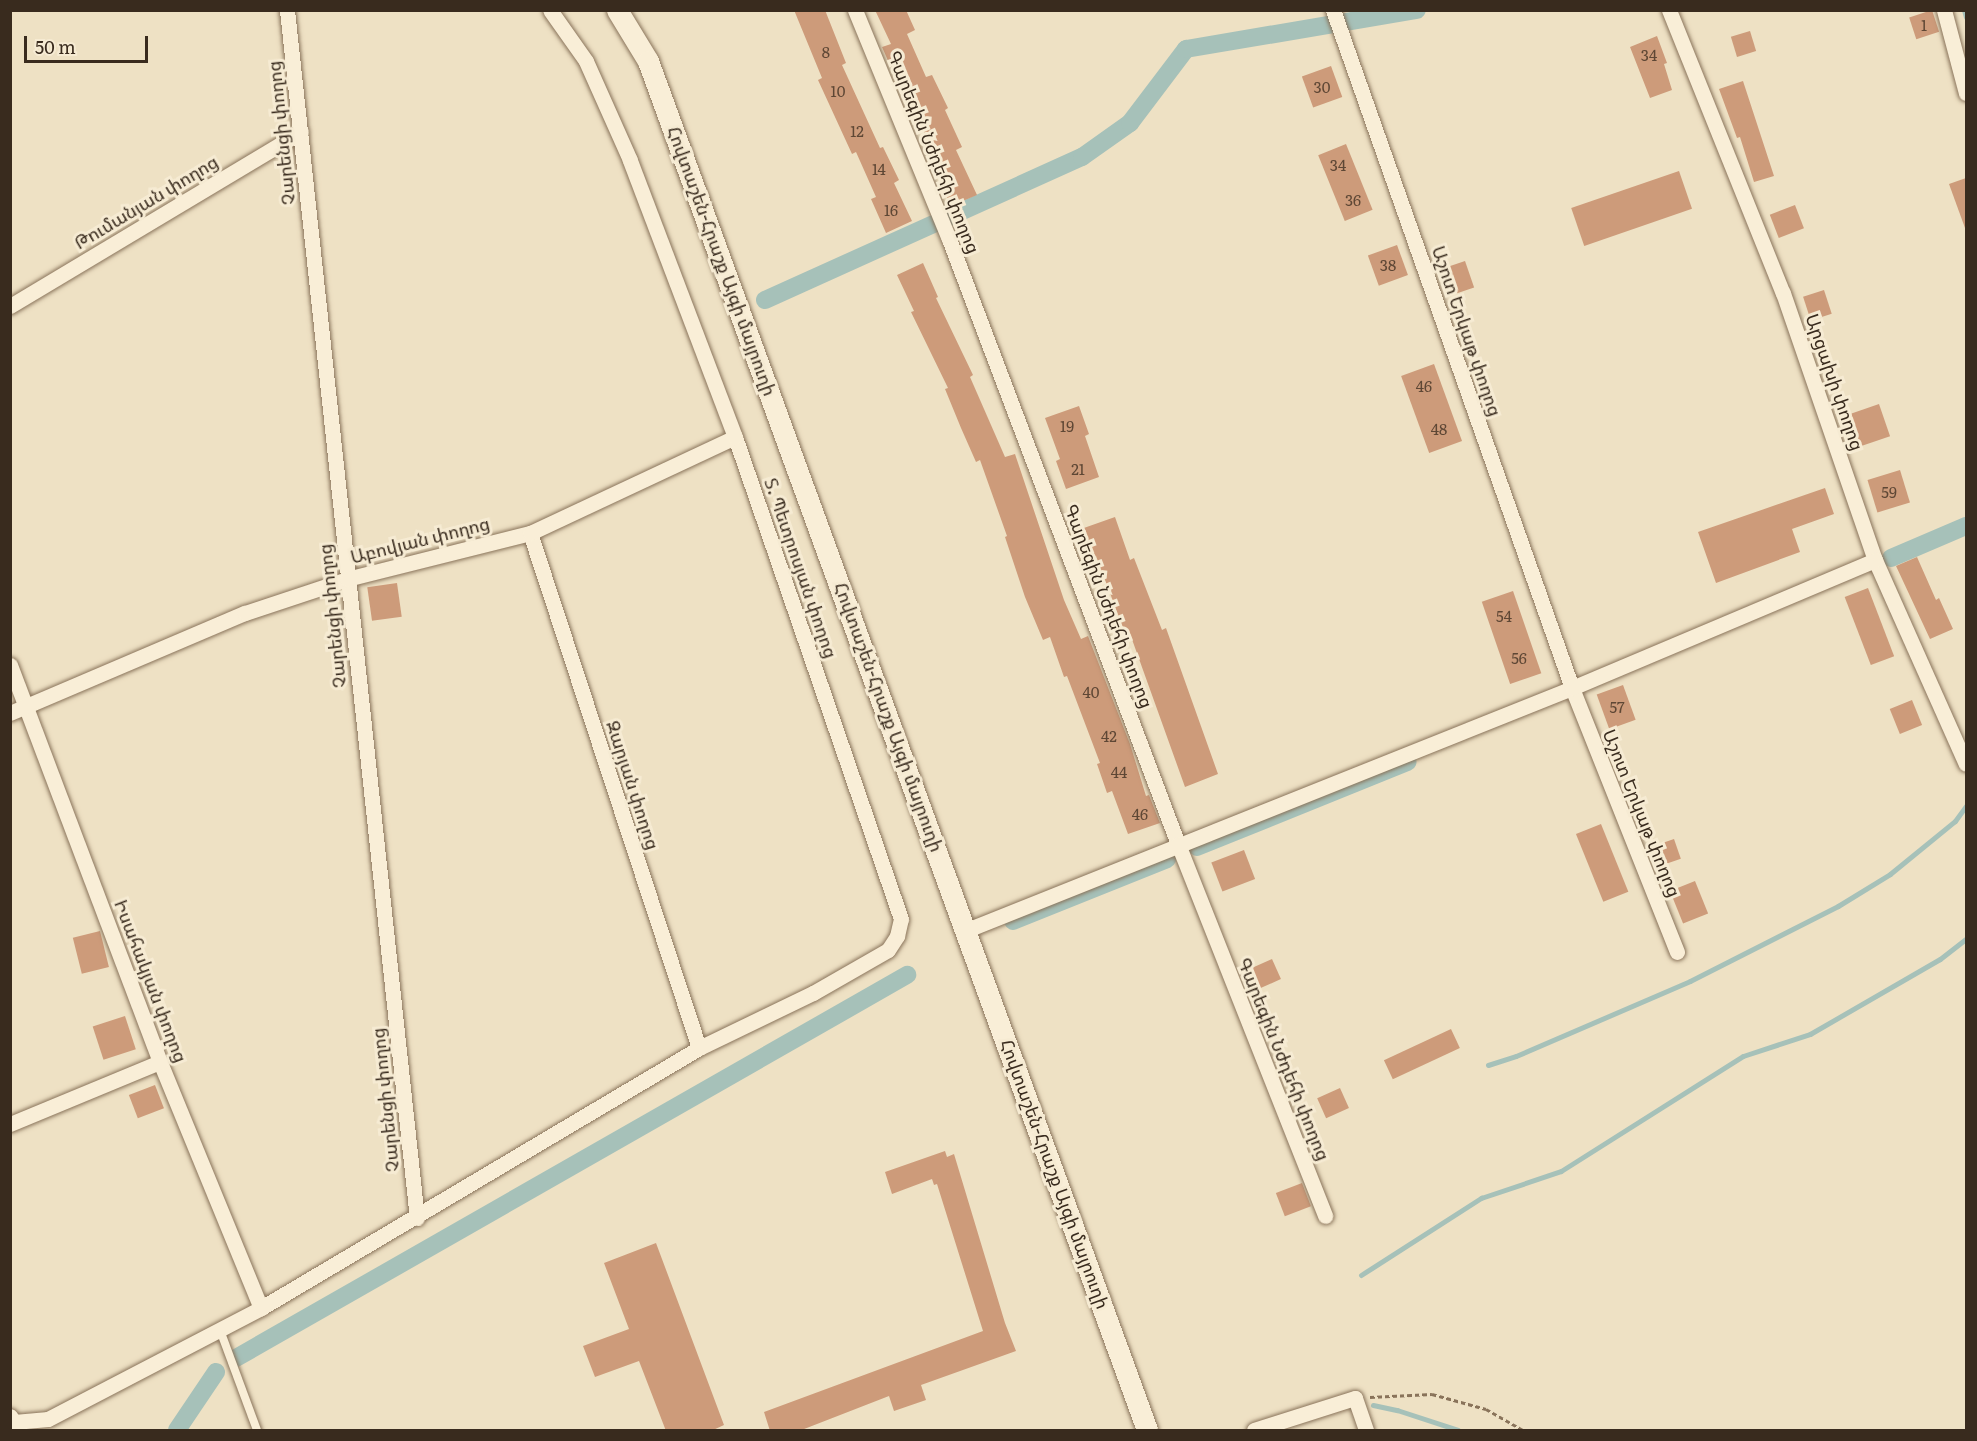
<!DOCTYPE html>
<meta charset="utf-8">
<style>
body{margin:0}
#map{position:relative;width:1977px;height:1441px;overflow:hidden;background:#eee1c4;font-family:Literata,"Noto Sans Armenian",serif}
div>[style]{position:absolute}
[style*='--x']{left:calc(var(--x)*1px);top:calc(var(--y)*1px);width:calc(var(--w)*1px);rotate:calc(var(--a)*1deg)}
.stream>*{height:5px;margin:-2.5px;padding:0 2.5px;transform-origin:2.5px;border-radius:2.5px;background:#a6c1b9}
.canal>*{height:18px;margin:-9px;padding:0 9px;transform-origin:9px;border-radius:9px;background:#a6c1b9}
.building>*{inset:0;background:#cd9b7a;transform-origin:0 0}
.path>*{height:3px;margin-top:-1.5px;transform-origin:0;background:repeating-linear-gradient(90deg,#89735a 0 4.5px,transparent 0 7.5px)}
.roads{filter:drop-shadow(0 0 2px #89735a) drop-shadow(0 0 2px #89735a)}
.lane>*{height:8px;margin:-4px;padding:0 4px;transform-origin:4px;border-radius:4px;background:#f9eed7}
.street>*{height:15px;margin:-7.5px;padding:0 7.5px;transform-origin:7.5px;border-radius:7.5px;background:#f9eed7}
.secondary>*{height:21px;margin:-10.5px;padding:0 10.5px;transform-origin:10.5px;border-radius:10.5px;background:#f9eed7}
span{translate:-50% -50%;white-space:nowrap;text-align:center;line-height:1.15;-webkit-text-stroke:6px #f6ebd3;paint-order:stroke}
.number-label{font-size:15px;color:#5e4735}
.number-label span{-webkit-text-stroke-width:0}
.street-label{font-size:18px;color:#392b1e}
.frame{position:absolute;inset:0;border:12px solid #392b1e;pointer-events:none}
.scale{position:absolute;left:24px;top:36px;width:124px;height:27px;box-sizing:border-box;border:3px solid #392b1e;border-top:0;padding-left:8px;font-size:18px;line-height:21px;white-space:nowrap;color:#392b1e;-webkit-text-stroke:4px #f6ebd3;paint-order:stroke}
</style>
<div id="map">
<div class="stream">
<i style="--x:1964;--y:10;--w:7;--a:74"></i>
<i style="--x:1488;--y:1065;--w:29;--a:-18"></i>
<i style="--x:1516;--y:1056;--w:189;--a:-23.3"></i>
<i style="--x:1690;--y:981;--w:166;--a:-26.9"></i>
<i style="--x:1838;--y:906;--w:61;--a:-31.6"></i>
<i style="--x:1890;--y:874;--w:84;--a:-39.2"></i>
<i style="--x:1955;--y:821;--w:19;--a:-54"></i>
<i style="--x:1361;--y:1275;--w:143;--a:-32.7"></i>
<i style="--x:1481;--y:1198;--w:84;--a:-18.6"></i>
<i style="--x:1561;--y:1171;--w:215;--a:-32.3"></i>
<i style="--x:1743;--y:1056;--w:71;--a:-18.2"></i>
<i style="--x:1810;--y:1034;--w:150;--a:-30"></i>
<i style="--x:1940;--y:959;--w:33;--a:-38"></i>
<i style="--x:1373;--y:1405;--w:25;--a:12"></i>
<i style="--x:1397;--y:1410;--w:64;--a:18.2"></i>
</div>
<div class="canal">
<i style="--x:765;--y:300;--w:348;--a:-24.3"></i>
<i style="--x:1082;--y:157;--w:59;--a:-35.3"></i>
<i style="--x:1130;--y:123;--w:93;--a:-52.9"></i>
<i style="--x:1186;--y:49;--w:234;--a:-9.6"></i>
<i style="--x:1891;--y:558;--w:82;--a:-23.1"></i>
<i style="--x:1197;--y:847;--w:227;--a:-22"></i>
<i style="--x:1013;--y:921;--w:166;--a:-21.9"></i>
<i style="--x:236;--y:1358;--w:773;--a:-29.72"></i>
<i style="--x:177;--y:1430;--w:70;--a:-56.1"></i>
</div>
<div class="building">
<i style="clip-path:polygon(794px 10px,825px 10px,846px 63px,842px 65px,880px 148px,883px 147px,899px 180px,894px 183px,912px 221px,886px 233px,871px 199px,876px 197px,856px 152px,852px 154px,818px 80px,822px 78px)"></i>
<i style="clip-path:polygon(875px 10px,906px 10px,915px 30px,907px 34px,926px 77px,932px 75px,948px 108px,945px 110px,962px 147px,956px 150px,977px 195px,951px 206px,936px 172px,941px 170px,921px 125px,924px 124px,903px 79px,897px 81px,882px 47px,891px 44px)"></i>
<i style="left:1932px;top:10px;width:23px;height:24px;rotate:72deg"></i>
<i style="left:1750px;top:31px;width:21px;height:20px;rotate:73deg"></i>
<i style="clip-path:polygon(1657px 36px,1667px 63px,1664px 64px,1672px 90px,1650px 98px,1630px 47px)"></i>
<i style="left:1331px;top:66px;width:33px;height:31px;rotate:70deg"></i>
<i style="clip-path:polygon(1743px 81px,1774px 176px,1754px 182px,1740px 137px,1737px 138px,1719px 89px)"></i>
<i style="left:1346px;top:144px;width:71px;height:30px;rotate:68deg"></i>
<i style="left:1679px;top:171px;width:40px;height:114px;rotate:71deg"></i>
<i style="clip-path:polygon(1966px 178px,1966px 227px,1965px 228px,1949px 184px)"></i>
<i style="left:1795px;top:205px;width:25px;height:27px;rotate:69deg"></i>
<i style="left:1397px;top:245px;width:32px;height:31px;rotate:70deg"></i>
<i style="left:1465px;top:261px;width:28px;height:18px;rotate:71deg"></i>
<i style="clip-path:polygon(923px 263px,938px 297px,936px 298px,973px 375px,970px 377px,1005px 457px,1015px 454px,1064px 600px,1081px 639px,1088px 636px,1130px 744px,1146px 796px,1149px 795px,1160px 823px,1128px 834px,1112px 791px,1107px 793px,1097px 764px,1100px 763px,1067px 676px,1064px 677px,1050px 637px,1043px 640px,1025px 597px,1005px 537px,1007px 536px,980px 460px,976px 462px,961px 428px,945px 389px,948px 388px,911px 312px,914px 311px,897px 275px)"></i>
<i style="left:1824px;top:290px;width:25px;height:22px;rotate:72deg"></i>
<i style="left:1434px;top:364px;width:82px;height:35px;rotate:70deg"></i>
<i style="left:1879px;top:404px;width:34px;height:39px;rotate:71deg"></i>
<i style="clip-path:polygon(1079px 406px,1089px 434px,1085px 436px,1099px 477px,1066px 489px,1056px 461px,1060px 459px,1045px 418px)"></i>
<i style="left:1900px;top:470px;width:34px;height:34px;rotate:73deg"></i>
<i style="clip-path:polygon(1825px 488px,1834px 514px,1792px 529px,1800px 552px,1716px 583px,1698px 532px)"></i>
<i style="clip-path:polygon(1115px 517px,1130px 560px,1134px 558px,1162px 630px,1166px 628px,1218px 774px,1185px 787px,1129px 631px,1125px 633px,1096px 556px,1092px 558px,1081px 529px)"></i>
<i style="clip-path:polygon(1917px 557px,1936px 600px,1939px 598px,1953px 629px,1930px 639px,1896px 566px)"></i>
<i style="left:397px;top:583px;width:34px;height:30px;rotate:82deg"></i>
<i style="left:1868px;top:588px;width:73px;height:25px;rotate:69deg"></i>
<i style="left:1513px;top:591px;width:87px;height:33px;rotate:71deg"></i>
<i style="left:1623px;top:685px;width:37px;height:28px;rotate:70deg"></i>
<i style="left:1912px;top:700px;width:27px;height:24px;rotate:68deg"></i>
<i style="left:1601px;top:824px;width:73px;height:27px;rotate:68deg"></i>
<i style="left:1674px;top:839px;width:21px;height:20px;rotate:71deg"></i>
<i style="left:1244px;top:850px;width:31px;height:35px;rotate:69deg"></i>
<i style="left:1695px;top:881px;width:35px;height:27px;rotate:68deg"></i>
<i style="left:100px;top:931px;width:37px;height:28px;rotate:76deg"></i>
<i style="left:1272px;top:959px;width:22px;height:24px;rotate:66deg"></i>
<i style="left:125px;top:1016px;width:35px;height:34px;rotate:72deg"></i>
<i style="left:1451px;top:1029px;width:21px;height:74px;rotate:65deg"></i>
<i style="left:155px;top:1085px;width:25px;height:28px;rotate:69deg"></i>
<i style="left:1340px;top:1088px;width:22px;height:25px;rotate:66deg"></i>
<i style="clip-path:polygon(945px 1151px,947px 1157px,954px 1154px,1005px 1323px,1016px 1351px,921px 1385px,926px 1400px,894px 1411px,889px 1396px,799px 1431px,770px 1431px,764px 1412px,983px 1331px,937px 1184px,934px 1185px,932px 1179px,892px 1194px,885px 1172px)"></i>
<i style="left:1302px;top:1183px;width:25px;height:28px;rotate:69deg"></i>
<i style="clip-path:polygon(656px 1243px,724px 1425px,711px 1431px,666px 1431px,639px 1361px,595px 1377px,583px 1346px,629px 1329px,604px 1263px)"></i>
</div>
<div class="path">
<i style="--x:1370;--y:1397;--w:62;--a:-2.8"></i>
<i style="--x:1432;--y:1394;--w:56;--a:15.5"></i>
<i style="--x:1486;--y:1409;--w:43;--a:29.6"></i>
</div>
<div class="roads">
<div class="lane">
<i style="--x:220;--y:1330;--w:107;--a:69.7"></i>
</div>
<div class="street">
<i style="--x:287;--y:10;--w:1215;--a:83.86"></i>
<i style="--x:855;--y:10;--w:248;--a:67.7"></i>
<i style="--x:949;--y:239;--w:647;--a:69.27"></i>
<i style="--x:1178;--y:844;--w:400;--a:68.4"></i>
<i style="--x:1333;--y:10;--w:719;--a:70.58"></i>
<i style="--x:1572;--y:688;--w:284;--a:68.3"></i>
<i style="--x:1669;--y:10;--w:305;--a:68.1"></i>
<i style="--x:1783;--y:293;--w:282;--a:71"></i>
<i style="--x:1875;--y:560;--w:223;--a:66"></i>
<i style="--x:1944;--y:10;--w:86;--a:75.2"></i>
<i style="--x:10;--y:306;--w:339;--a:-30.9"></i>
<i style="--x:530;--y:533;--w:542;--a:71.83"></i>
<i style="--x:10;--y:665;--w:424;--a:69.3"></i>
<i style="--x:160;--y:1062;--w:266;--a:67.7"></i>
<i style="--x:10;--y:713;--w:255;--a:-23.1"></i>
<i style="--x:245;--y:613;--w:108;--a:-18.4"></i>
<i style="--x:347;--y:579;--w:189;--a:-14.1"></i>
<i style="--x:530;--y:533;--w:226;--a:-25.1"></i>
<i style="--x:967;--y:930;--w:652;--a:-21.8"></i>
<i style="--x:1572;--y:688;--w:329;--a:-22.9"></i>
<i style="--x:10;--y:1124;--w:162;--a:-22.5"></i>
<i style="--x:10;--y:1416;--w:7;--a:56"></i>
<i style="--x:14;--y:1422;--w:34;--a:-5"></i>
<i style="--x:48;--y:1419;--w:240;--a:-27.5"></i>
<i style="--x:261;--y:1308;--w:509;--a:-30.69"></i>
<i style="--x:699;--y:1048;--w:127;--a:-25.8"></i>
<i style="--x:813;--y:993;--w:86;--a:-29.8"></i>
<i style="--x:888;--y:950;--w:17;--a:-57"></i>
<i style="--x:897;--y:936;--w:17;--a:-77"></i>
<i style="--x:901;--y:919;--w:510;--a:-109"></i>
<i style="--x:735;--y:437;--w:296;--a:-110.8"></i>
<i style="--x:630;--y:160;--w:108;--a:-114"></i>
<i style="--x:586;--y:61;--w:62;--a:-125.2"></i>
<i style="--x:1254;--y:1430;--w:106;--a:-17.6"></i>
<i style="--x:1355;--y:1398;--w:34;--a:71"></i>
</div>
<div class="secondary">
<i style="--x:617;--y:10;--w:60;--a:58.7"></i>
<i style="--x:648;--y:61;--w:1457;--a:69.97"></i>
</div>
</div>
<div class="number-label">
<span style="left:1924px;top:25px">1</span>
<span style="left:826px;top:52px">8</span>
<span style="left:1649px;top:55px">34</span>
<span style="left:1322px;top:87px">30</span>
<span style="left:838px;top:91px">10</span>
<span style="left:857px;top:131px">12</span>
<span style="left:1338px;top:165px">34</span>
<span style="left:879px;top:169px">14</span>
<span style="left:1353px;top:200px">36</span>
<span style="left:891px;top:210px">16</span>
<span style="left:1388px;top:265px">38</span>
<span style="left:1424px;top:386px">46</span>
<span style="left:1067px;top:426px">19</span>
<span style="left:1439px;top:429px">48</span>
<span style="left:1078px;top:469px">21</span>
<span style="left:1889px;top:492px">59</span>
<span style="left:1504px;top:616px">54</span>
<span style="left:1519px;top:658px">56</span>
<span style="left:1091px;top:692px">40</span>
<span style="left:1617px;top:707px">57</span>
<span style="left:1109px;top:736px">42</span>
<span style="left:1119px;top:772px">44</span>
<span style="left:1140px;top:814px">46</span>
</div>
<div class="street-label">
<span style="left:281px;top:133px;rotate:-96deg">Չարենցի փողոց</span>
<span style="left:934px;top:152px;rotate:68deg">Գարեգին Նժդեհի փողոց</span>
<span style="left:146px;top:202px;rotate:-31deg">Թումանյան փողոց</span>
<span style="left:722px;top:261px;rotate:70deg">Հովտաշեն-Հրաշք Այգի մայրուղի</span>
<span style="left:1467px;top:331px;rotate:71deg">Աշոտ Երկաթ փողոց</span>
<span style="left:1835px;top:382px;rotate:71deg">Արցախի փողոց</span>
<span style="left:420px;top:540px;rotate:-14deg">Աբովյան փողոց</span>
<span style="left:801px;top:568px;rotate:71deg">Տ. Պետրոսյան փողոց</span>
<span style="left:1109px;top:606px;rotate:69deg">Գարեգին Նժդեհի փողոց</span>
<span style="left:332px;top:616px;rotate:-96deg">Չարենցի փողոց</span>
<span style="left:889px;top:717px;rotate:70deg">Հովտաշեն-Հրաշք Այգի մայրուղի</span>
<span style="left:633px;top:785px;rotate:72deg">Զարյան փողոց</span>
<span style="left:1642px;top:813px;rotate:68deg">Աշոտ Երկաթ փողոց</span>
<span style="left:151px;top:981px;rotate:69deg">Իսահակյան փողոց</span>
<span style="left:1284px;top:1059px;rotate:68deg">Գարեգին Նժդեհի փողոց</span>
<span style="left:385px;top:1100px;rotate:-96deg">Չարենցի փողոց</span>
<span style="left:1055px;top:1174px;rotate:70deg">Հովտաշեն-Հրաշք Այգի մայրուղի</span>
</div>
<div class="frame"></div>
<div class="scale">50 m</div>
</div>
